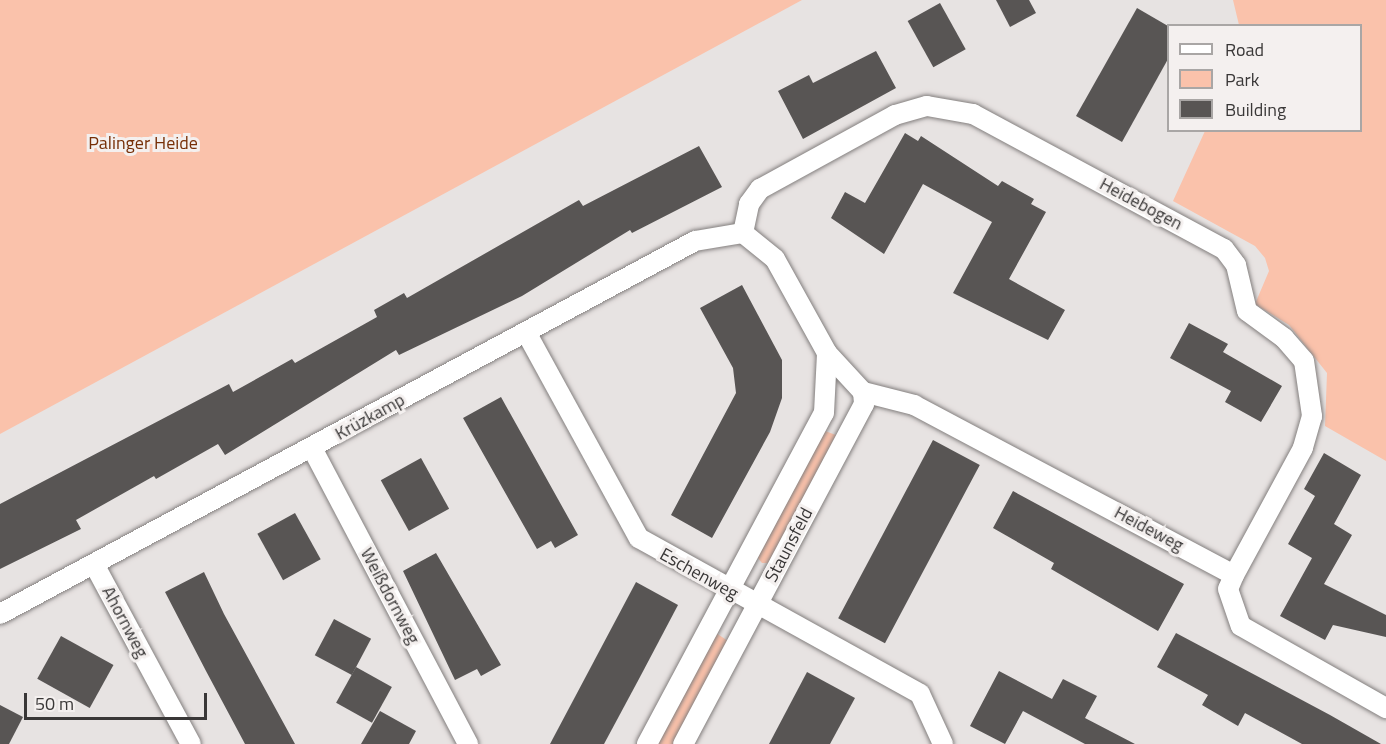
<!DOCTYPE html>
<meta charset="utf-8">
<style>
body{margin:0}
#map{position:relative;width:1386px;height:744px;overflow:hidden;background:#e7e3e2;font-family:"Titillium Web",sans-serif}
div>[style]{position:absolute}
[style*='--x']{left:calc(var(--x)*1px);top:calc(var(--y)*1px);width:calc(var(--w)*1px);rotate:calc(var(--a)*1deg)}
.green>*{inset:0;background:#fac2ab}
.building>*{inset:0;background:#585554;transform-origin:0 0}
.roads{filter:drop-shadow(0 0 2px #837f7e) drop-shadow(0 0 2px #837f7e)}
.minor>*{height:20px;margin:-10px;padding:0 10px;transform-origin:10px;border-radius:10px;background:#fff}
span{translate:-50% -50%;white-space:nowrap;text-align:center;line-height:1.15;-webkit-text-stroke:6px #f4f0ef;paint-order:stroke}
.park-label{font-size:18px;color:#762e06}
.street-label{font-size:18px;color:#393737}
.legend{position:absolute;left:1167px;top:24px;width:195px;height:108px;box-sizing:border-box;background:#f4f0ef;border:2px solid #a9a6a5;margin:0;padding:8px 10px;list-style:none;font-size:18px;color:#393737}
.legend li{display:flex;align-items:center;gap:12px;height:30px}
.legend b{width:30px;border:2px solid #a9a6a5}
.scale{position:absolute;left:24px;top:693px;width:183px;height:27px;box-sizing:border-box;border:3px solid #393737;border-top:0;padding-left:8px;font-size:18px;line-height:21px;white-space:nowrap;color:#393737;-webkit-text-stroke:4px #f4f0ef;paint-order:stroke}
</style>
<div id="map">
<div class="green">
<i style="clip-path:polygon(0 0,802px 0,0 434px)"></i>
<i style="clip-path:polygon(1233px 0,1386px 0,1386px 461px,1325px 426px,1327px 373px,1289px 325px,1255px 304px,1269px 271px,1265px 258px,1255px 246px,1173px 201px,1205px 131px,1360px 130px,1360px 26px,1239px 25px)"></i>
<i style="clip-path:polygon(825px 431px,836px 435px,769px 563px,762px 563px,756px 556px)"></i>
<i style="clip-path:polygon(716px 633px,728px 641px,673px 744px,653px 744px)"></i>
</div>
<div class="building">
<i style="clip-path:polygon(996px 0,1029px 0,1036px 13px,1010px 27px)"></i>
<i style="left:940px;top:3px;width:53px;height:37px;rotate:61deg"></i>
<i style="clip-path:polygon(1137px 8px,1168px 26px,1168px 59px,1122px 142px,1076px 116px)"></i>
<i style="clip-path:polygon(876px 51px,896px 88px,803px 139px,778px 91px,809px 75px,813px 83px)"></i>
<i style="clip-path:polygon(905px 133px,918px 141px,921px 136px,998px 186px,1002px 181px,1034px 199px,1031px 204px,1046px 212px,1009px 279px,1065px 310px,1048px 340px,953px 293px,992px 222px,965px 207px,923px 184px,884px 254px,831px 218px,845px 192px,865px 203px)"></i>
<i style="clip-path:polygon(699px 146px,722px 187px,632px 233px,630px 230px,522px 296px,399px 355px,396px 350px,225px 455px,218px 444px,156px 479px,154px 476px,76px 520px,81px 529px,0 569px,0 504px,229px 384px,233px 392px,292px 359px,295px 363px,377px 317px,374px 310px,404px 293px,407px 298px,579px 200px,583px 206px)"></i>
<i style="clip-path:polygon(742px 285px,782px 360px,782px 398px,770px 432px,712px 538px,671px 515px,736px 393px,733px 368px,700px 308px)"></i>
<i style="clip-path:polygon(1189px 323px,1228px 344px,1223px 352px,1282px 386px,1261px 422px,1225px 402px,1231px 391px,1170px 358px)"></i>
<i style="clip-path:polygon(501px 397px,578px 535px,555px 548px,551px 541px,537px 549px,463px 418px)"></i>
<i style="left:933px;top:440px;width:53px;height:202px;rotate:28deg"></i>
<i style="clip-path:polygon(1324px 453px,1361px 475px,1334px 524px,1352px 535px,1324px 584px,1386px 615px,1386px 637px,1333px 625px,1325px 640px,1280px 616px,1312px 558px,1288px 544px,1315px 496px,1304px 489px)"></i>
<i style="left:421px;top:458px;width:58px;height:46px;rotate:61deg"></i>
<i style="clip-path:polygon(1013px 491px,1184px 584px,1158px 631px,1051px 569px,1054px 563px,993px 528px)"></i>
<i style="left:295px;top:513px;width:53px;height:43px;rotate:61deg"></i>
<i style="clip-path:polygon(436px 553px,501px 665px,481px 676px,477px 669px,455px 680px,403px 571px)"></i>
<i style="clip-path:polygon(204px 572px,224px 614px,295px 744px,245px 744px,206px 671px,165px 592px)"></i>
<i style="clip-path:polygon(636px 582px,678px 605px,640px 677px,604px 744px,550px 744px)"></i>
<i style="left:334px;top:619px;width:42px;height:41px;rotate:28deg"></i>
<i style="clip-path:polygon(1176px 633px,1330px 715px,1381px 744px,1302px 744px,1245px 713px,1238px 726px,1202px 705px,1208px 695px,1157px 667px)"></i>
<i style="left:61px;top:636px;width:60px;height:49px;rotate:29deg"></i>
<i style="left:356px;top:667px;width:41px;height:41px;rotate:29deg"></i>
<i style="clip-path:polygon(999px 671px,1052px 699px,1063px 679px,1097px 696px,1085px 718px,1135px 744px,1085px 744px,1023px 711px,1005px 744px,970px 726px)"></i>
<i style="clip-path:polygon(807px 672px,855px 698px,830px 744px,769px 744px)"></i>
<i style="clip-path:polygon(0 705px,23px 717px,9px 744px,0 744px)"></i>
<i style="clip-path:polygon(380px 711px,416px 731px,409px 744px,361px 744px)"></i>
</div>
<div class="roads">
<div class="minor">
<i style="--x:743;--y:233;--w:30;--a:-78"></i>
<i style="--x:749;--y:204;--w:19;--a:-54"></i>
<i style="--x:760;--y:189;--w:154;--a:-28.7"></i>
<i style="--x:895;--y:115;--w:33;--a:-16"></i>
<i style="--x:927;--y:106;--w:47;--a:9.9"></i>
<i style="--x:973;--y:114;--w:285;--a:28.3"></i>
<i style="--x:1224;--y:249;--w:20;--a:53"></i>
<i style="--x:1236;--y:265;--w:47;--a:76.6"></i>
<i style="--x:1247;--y:311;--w:46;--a:36.1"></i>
<i style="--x:1284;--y:338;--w:30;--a:49"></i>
<i style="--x:1304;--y:361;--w:56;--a:81.7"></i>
<i style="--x:1312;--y:416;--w:33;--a:106"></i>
<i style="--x:1303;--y:448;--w:145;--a:118.5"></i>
<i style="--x:526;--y:332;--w:235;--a:61.3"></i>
<i style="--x:639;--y:538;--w:321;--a:29"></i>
<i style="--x:920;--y:694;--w:55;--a:65.3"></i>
<i style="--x:863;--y:392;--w:53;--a:14.3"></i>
<i style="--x:914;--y:405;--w:362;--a:28"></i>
<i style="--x:1234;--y:575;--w:15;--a:113"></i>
<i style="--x:1228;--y:589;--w:39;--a:71"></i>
<i style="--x:1241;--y:626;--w:167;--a:29.5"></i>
<i style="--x:312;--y:448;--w:335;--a:62.2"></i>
<i style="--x:94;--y:564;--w:204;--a:61.7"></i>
<i style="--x:0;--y:614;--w:789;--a:-28.22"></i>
<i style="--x:695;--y:241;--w:49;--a:-9.5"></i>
<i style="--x:743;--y:233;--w:41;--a:39.1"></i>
<i style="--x:775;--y:259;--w:107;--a:61"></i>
<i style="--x:827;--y:353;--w:53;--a:47.3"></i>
<i style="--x:863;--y:392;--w:12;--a:85"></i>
<i style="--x:864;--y:404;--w:385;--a:118"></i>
<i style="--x:647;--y:744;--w:375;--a:-61.9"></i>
<i style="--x:824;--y:413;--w:60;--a:-87.1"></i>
</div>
</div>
<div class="park-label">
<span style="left:143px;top:143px">Palinger Heide</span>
</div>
<div class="street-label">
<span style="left:1141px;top:204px;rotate:28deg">Heidebogen</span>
<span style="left:370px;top:417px;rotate:-29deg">Krüzkamp</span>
<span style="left:1149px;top:529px;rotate:28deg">Heideweg</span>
<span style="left:789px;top:545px;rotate:-62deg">Staunsfeld</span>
<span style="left:699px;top:574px;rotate:29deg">Eschenweg</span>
<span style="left:390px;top:596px;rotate:62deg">Weißdornweg</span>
<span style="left:125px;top:622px;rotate:62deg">Ahornweg</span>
</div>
<ul class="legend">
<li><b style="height:8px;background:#fff"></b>Road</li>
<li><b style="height:16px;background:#fac2ab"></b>Park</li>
<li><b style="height:16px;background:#585554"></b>Building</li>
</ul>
<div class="scale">50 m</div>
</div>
